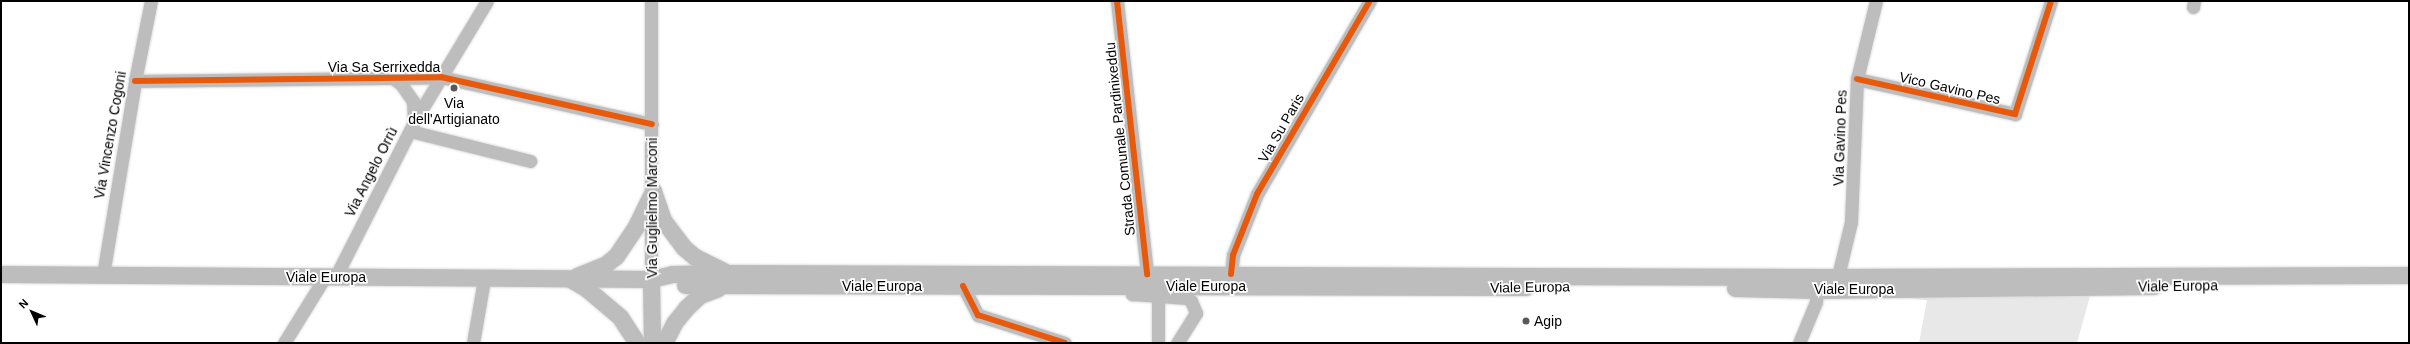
<!DOCTYPE html>
<meta charset="utf-8">
<style>
body{margin:0}
#map{position:relative;width:2410px;height:344px;overflow:hidden;background:#fff;font-family:Helvetica,sans-serif}
div>[style]{position:absolute}
[style*='--x']{left:calc(var(--x)*1px);top:calc(var(--y)*1px);width:calc(var(--w)*1px);rotate:calc(var(--a)*1deg)}
.green>*{inset:0;background:#e8e8e8}
.roads{filter:drop-shadow(0 0 1px #dbdbdb) drop-shadow(0 0 1px #dbdbdb)}
.minor>*{height:13px;margin:-6.5px;padding:0 6.5px;transform-origin:6.5px;border-radius:6.5px;background:#bdbdbd}
.major>*{height:17px;margin:-8.5px;padding:0 8.5px;transform-origin:8.5px;border-radius:8.5px;background:#bdbdbd}
.cycleway>*{height:6px;margin:-3px;padding:0 3px;transform-origin:3px;border-radius:3px;background:#e8590c}
.dots>*{width:11px;height:11px;translate:-50% -50%;box-sizing:border-box;border:2px solid #fff;border-radius:50%}
span{translate:-50% -50%;white-space:nowrap;text-align:center;line-height:1.15;-webkit-text-stroke:3.5px #fff;paint-order:stroke}
.street-label{font-size:14px;color:#000}
.poi-label{font-size:14px;color:#000}
.left{translate:0 -50%;text-align:left}
.frame{position:absolute;inset:0;border:2px solid #000;pointer-events:none}
.north{position:absolute;left:12px;top:292px;width:40px;height:40px;-webkit-text-stroke:3px #fff;paint-order:stroke;rotate:314deg;font-size:11px;font-weight:700;line-height:16px;text-align:center;color:#000}
.north::after{content:'';display:block;margin:auto;width:14px;height:18px;background:#000;clip-path:polygon(50% 0,100% 100%,50% 72%,0 100%)}
</style>
<div id="map">
<div class="green">
<i style="clip-path:polygon(2092px 289px,2077px 343px,1919px 343px,1927px 300px,1913px 299px,1909px 292px)"></i>
</div>
<div class="roads">
<div class="minor">
<i style="--x:651;--y:1;--w:278;--a:90"></i>
<i style="--x:1117;--y:1;--w:275;--a:83.7"></i>
<i style="--x:2193;--y:7;--w:6;--a:-81"></i>
<i style="--x:393;--y:78;--w:10;--a:37"></i>
<i style="--x:401;--y:84;--w:21;--a:55"></i>
<i style="--x:413;--y:101;--w:21;--a:87"></i>
<i style="--x:1857;--y:79;--w:162;--a:12.5"></i>
<i style="--x:2015;--y:114;--w:119;--a:-72.3"></i>
<i style="--x:135;--y:81;--w:306;--a:-0.7"></i>
<i style="--x:441;--y:77;--w:216;--a:12.6"></i>
<i style="--x:410;--y:131;--w:124;--a:14"></i>
<i style="--x:1231;--y:274;--w:19;--a:-84"></i>
<i style="--x:1233;--y:255;--w:66;--a:-68.5"></i>
<i style="--x:1257;--y:194;--w:224;--a:-59.7"></i>
<i style="--x:103;--y:275;--w:197;--a:-80.6"></i>
<i style="--x:135;--y:81;--w:82;--a:-78.7"></i>
<i style="--x:1838;--y:276;--w:56;--a:-76.5"></i>
<i style="--x:1851;--y:222;--w:143;--a:-87.6"></i>
<i style="--x:1857;--y:79;--w:80;--a:-76.3"></i>
<i style="--x:335;--y:278;--w:175;--a:-63.1"></i>
<i style="--x:414;--y:122;--w:141;--a:-58.9"></i>
<i style="--x:963;--y:286;--w:33;--a:63"></i>
<i style="--x:978;--y:315;--w:91;--a:17.8"></i>
<i style="--x:1129;--y:286;--w:9;--a:69"></i>
<i style="--x:1132;--y:294;--w:55;--a:4.2"></i>
<i style="--x:1187;--y:298;--w:5;--a:37"></i>
<i style="--x:1191;--y:301;--w:13;--a:67"></i>
<i style="--x:1196;--y:313;--w:36;--a:122"></i>
<i style="--x:1158;--y:297;--w:46;--a:90"></i>
<i style="--x:284;--y:343;--w:78;--a:-58.2"></i>
<i style="--x:473;--y:343;--w:65;--a:-80.2"></i>
<i style="--x:1799;--y:343;--w:44;--a:-67.5"></i>
<i style="--x:1816;--y:302;--w:12;--a:-85"></i>
</div>
<div class="major">
<i style="--x:653;--y:191;--w:31;--a:71"></i>
<i style="--x:663;--y:220;--w:34;--a:53"></i>
<i style="--x:683;--y:247;--w:16;--a:40"></i>
<i style="--x:695;--y:257;--w:32;--a:26"></i>
<i style="--x:1;--y:274;--w:650;--a:0.44"></i>
<i style="--x:651;--y:279;--w:22;--a:-13"></i>
<i style="--x:672;--y:274;--w:56;--a:-1"></i>
<i style="--x:728;--y:273;--w:1098;--a:0.21"></i>
<i style="--x:1826;--y:277;--w:583;--a:-0.2"></i>
<i style="--x:577;--y:276;--w:31;--a:-22"></i>
<i style="--x:606;--y:264;--w:13;--a:-39"></i>
<i style="--x:616;--y:256;--w:36;--a:-56"></i>
<i style="--x:636;--y:226;--w:39;--a:-64"></i>
<i style="--x:570;--y:279;--w:20;--a:30"></i>
<i style="--x:587;--y:289;--w:43;--a:40.3"></i>
<i style="--x:620;--y:317;--w:31;--a:57"></i>
<i style="--x:651;--y:279;--w:64;--a:89.1"></i>
<i style="--x:685;--y:285;--w:841;--a:0.14"></i>
<i style="--x:1735;--y:288;--w:82;--a:1.4"></i>
<i style="--x:1817;--y:290;--w:337;--a:-0.7"></i>
<i style="--x:664;--y:343;--w:22;--a:-63"></i>
<i style="--x:674;--y:323;--w:19;--a:-51"></i>
<i style="--x:686;--y:308;--w:19;--a:-43"></i>
<i style="--x:700;--y:295;--w:19;--a:-21"></i>
</div>
</div>
<div class="cycleway">
<i style="--x:1117;--y:1;--w:275;--a:83.7"></i>
<i style="--x:1857;--y:79;--w:162;--a:12.5"></i>
<i style="--x:2015;--y:114;--w:119;--a:-72.3"></i>
<i style="--x:135;--y:81;--w:306;--a:-0.7"></i>
<i style="--x:441;--y:77;--w:216;--a:12.6"></i>
<i style="--x:1231;--y:274;--w:19;--a:-84"></i>
<i style="--x:1233;--y:255;--w:66;--a:-68.5"></i>
<i style="--x:1257;--y:194;--w:224;--a:-59.7"></i>
<i style="--x:963;--y:286;--w:33;--a:63"></i>
<i style="--x:978;--y:315;--w:91;--a:17.8"></i>
</div>
<div class="dots">
<i style="left:454px;top:88px;background:#595959"></i>
<i style="left:1526px;top:321px;background:#595959"></i>
</div>
<div class="street-label">
<span style="left:384px;top:67px">Via Sa Serrixedda</span>
<span style="left:1950px;top:88px;rotate:13deg">Vico Gavino Pes</span>
<span style="left:1281px;top:128px;rotate:-60deg">Via Su Paris</span>
<span style="left:110px;top:135px;rotate:-80deg">Via Vincenzo Cogoni</span>
<span style="left:1840px;top:138px;rotate:-88deg">Via Gavino Pes</span>
<span style="left:1120px;top:139px;rotate:-96deg">Strada Comunale Pardinixeddu</span>
<span style="left:371px;top:172px;rotate:-63deg">Via Angelo Orrù</span>
<span style="left:652px;top:208px;rotate:-90deg">Via Guglielmo Marconi</span>
<span style="left:326px;top:277px">Viale Europa</span>
<span style="left:882px;top:286px">Viale Europa</span>
<span style="left:1206px;top:286px">Viale Europa</span>
<span style="left:2178px;top:286px;rotate:-1deg">Viale Europa</span>
<span style="left:1530px;top:287px;rotate:-1deg">Viale Europa</span>
<span style="left:1854px;top:289px">Viale Europa</span>
</div>
<div class="poi-label">
<span style="left:454px;top:111px">Via<br>dell'Artigianato</span>
<span class="left" style="left:1534px;top:321px">Agip</span>
</div>
<div class="frame"></div>
<div class="north">N</div>
</div>
